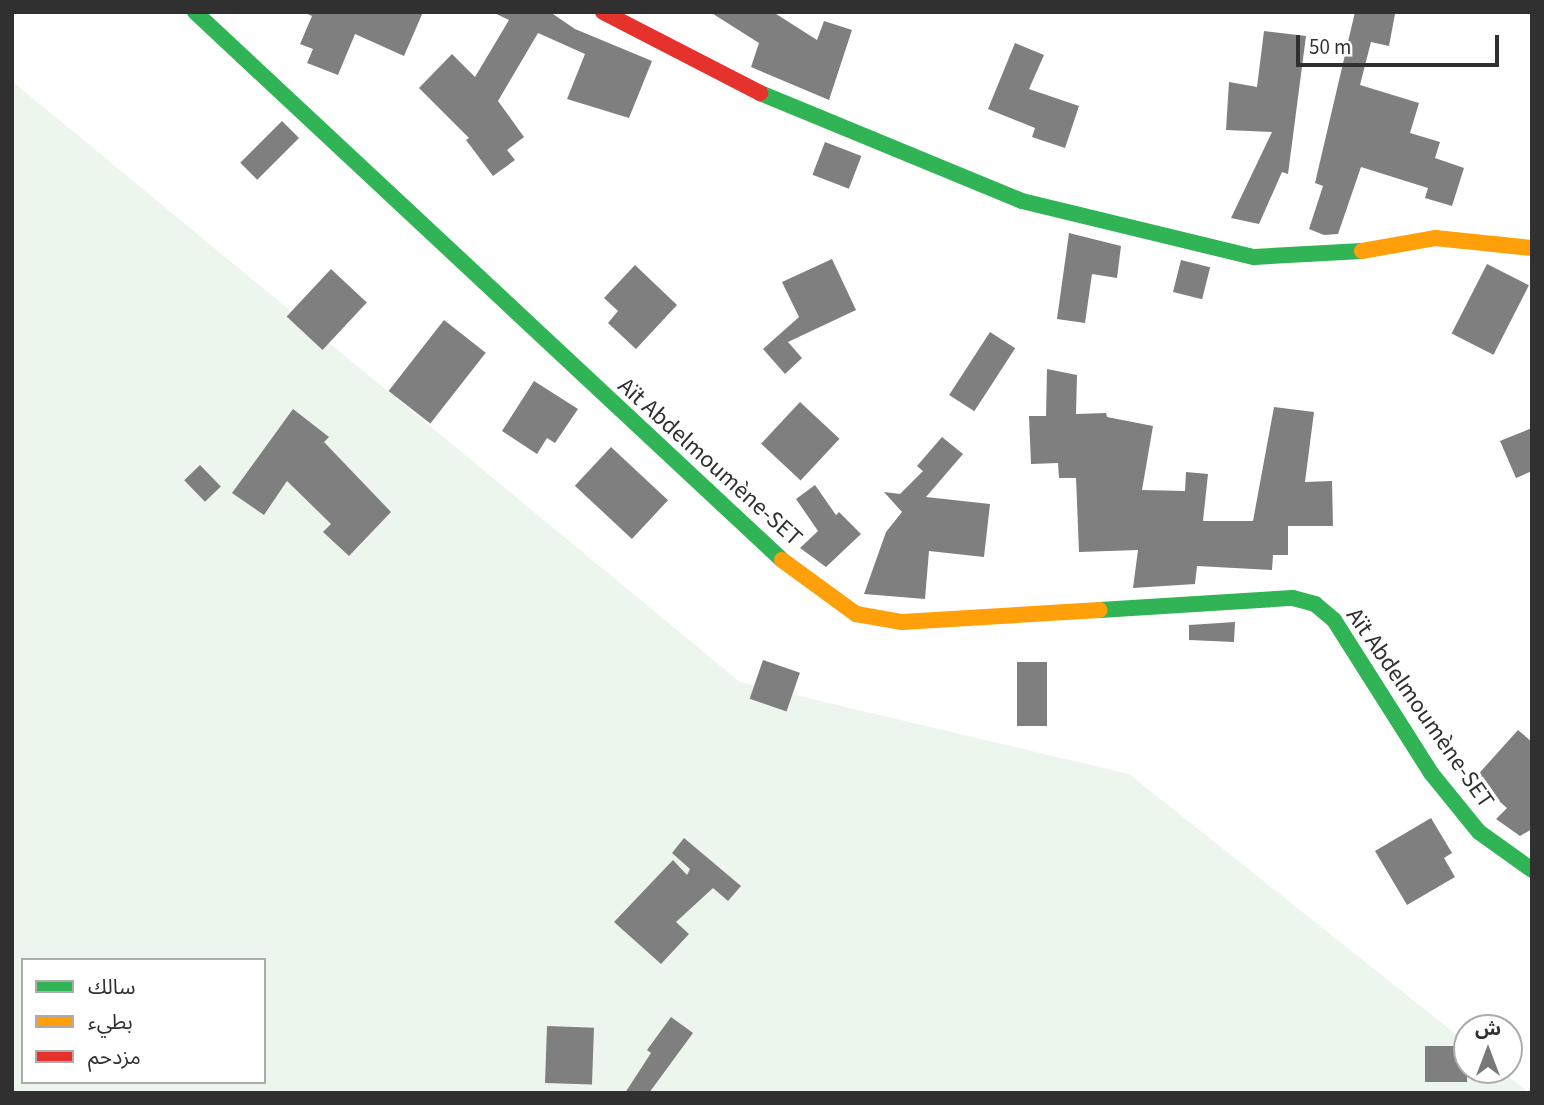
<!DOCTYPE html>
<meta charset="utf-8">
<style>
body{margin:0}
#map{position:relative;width:1544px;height:1105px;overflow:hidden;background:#fff;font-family:"Source Sans 3","Noto Sans Arabic",sans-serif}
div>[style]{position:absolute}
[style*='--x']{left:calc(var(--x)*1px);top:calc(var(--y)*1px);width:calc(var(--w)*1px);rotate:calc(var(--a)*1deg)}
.green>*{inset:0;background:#edf6ed}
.building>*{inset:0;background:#7f7f7f;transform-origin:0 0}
.fast>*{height:16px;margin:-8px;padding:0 8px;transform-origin:8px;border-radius:8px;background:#30b455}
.slow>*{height:16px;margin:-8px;padding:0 8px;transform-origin:8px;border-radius:8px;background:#ff9f0a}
.jam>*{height:16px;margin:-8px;padding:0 8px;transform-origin:8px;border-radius:8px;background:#e5322d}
span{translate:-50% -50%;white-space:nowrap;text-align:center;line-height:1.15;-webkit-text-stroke:7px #fff;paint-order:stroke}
.street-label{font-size:24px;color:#303030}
.frame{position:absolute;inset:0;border:14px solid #303030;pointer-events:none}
.legend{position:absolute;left:21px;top:958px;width:245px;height:126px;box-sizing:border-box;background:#fff;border:2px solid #acacac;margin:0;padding:9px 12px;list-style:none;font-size:21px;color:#303030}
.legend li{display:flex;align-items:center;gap:14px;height:35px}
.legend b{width:35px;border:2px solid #acacac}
.north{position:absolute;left:1453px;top:1014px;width:70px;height:70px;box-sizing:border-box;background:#fff;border:2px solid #acacac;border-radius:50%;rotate:0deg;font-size:19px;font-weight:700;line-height:28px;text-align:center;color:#303030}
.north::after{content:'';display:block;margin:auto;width:24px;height:32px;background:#787878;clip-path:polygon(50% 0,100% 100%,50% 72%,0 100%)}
.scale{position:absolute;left:1296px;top:35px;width:203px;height:32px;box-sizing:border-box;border:4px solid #303030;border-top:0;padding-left:9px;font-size:21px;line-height:24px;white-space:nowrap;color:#303030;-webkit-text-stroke:5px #fff;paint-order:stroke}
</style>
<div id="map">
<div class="green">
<i style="clip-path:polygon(evenodd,12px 81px,740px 682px,1129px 774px,1467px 1043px,1467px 1070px,1501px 1070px,1529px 1093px,12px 1093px,12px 81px,23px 960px,264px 960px,264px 1082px,23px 1082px,23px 960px)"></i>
</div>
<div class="building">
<i style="clip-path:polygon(303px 12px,423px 12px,404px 56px,355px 34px,338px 75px,307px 63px,313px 49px,300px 44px,312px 16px)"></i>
<i style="clip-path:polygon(492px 12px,550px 12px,575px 29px,652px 61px,629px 118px,567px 99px,585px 54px,538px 33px,498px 101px,524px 137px,507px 150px,515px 160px,493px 176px,466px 140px,469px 138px,419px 88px,452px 54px,475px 77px,509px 20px)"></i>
<i style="clip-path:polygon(710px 12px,773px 12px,817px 40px,824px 21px,852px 30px,829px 100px,751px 67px,759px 43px)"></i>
<i style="clip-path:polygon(1355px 12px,1395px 14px,1389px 46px,1371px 42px,1360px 85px,1419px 103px,1410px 133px,1440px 142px,1435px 158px,1464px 168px,1452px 206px,1425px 198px,1428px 188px,1361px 167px,1338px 234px,1324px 235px,1309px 229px,1323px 186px,1315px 183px)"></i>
<i style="clip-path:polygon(1264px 31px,1306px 36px,1288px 174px,1282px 172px,1259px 224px,1231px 218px,1272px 132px,1226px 130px,1229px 82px,1257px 87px)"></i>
<i style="clip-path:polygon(1015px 43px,1044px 55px,1029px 89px,1079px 106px,1065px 148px,1032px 137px,1035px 128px,988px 109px)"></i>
<i style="left:282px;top:121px;width:24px;height:59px;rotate:45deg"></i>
<i style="left:825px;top:142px;width:39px;height:35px;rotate:21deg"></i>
<i style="clip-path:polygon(1069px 233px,1121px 246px,1117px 278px,1092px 274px,1085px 323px,1057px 319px)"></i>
<i style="clip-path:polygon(832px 259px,856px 310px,788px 342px,802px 358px,785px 374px,763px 349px,799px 317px,782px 282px)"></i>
<i style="left:1181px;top:260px;width:30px;height:33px;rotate:14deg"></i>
<i style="left:1487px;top:264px;width:47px;height:78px;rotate:27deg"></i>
<i style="clip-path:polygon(635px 265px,677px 305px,636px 349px,608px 323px,618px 311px,604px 298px)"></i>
<i style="left:331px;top:269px;width:49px;height:65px;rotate:43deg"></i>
<i style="left:444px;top:320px;width:53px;height:90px;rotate:38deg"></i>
<i style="left:990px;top:332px;width:30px;height:75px;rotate:33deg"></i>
<i style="clip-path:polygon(1047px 369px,1077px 375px,1076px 414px,1106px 413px,1107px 417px,1153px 426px,1142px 490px,1185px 491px,1186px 472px,1208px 474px,1203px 521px,1253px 521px,1274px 407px,1314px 412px,1305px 482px,1332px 481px,1333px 526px,1288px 526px,1288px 555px,1273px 555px,1272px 570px,1197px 566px,1195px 584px,1133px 588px,1138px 550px,1079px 552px,1076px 478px,1059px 478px,1058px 463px,1031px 464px,1029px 416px,1046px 416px)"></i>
<i style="clip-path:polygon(534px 381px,578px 409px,555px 443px,547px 438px,537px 454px,502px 431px)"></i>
<i style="left:800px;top:402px;width:54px;height:57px;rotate:43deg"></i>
<i style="clip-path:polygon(293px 409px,329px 437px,324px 442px,391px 512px,349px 556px,323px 532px,331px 524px,287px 481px,264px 515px,232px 493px)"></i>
<i style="clip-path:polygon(1532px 428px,1532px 471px,1516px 478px,1500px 441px)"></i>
<i style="clip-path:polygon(942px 437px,963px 454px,926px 497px,990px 504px,984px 557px,929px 551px,925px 599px,864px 594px,886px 532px,902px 512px,884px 492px,900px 494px,923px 471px,917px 466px)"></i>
<i style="left:611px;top:447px;width:78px;height:53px;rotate:43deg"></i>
<i style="left:200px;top:465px;width:30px;height:22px;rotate:46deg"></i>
<i style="clip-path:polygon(815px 485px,836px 515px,839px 512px,861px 534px,826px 567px,800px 548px,818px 531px,796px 499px)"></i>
<i style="clip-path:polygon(1235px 622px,1234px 642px,1189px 640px,1189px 625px)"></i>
<i style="left:763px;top:660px;width:39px;height:41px;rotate:19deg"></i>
<i style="left:1017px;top:662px;width:30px;height:64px"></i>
<i style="clip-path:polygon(1518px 730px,1532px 742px,1532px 829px,1520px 836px,1496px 819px,1507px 808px,1474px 779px)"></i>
<i style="clip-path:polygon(1431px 818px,1452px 853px,1444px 858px,1455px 877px,1407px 905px,1375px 851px)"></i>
<i style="clip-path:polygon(684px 838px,741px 886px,728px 901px,713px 888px,676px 922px,689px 934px,661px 964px,614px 922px,673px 860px,687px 875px,690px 869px,672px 853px)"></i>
<i style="clip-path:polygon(671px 1017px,693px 1033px,649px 1093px,625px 1093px,651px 1053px,647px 1050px)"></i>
<i style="left:547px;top:1026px;width:47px;height:57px;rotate:2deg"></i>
<i style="left:1467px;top:1046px;width:36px;height:42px;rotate:90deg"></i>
</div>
<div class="fast">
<i style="--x:195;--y:12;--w:803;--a:43.03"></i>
<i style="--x:760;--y:93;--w:283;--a:22.4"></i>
<i style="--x:1022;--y:201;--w:239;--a:13.6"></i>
<i style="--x:1254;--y:257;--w:108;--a:-3.2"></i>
<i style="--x:1100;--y:610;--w:193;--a:-3.6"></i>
<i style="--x:1293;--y:598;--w:23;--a:15"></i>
<i style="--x:1315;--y:604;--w:25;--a:40"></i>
<i style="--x:1334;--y:620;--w:181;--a:57.6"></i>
<i style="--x:1431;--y:773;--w:76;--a:50.9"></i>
<i style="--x:1479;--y:832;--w:65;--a:35.6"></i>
</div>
<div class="slow">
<i style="--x:1362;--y:251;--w:74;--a:-10.1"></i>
<i style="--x:1435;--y:238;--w:98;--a:5.9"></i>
<i style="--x:782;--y:560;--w:92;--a:36.1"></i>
<i style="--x:856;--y:614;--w:47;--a:9.9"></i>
<i style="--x:902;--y:622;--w:198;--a:-3.5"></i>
</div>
<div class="jam">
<i style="--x:603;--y:12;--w:177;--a:27.3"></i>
</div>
<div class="street-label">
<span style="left:710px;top:462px;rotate:42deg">Aït Abdelmoumène-SET</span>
<span style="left:1420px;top:708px;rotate:55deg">Aït Abdelmoumène-SET</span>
</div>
<div class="frame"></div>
<ul class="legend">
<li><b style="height:9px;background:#30b455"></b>سالك</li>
<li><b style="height:9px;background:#ff9f0a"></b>بطيء</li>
<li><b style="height:9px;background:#e5322d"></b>مزدحم</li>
</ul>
<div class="north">ش</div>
<div class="scale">50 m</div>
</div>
